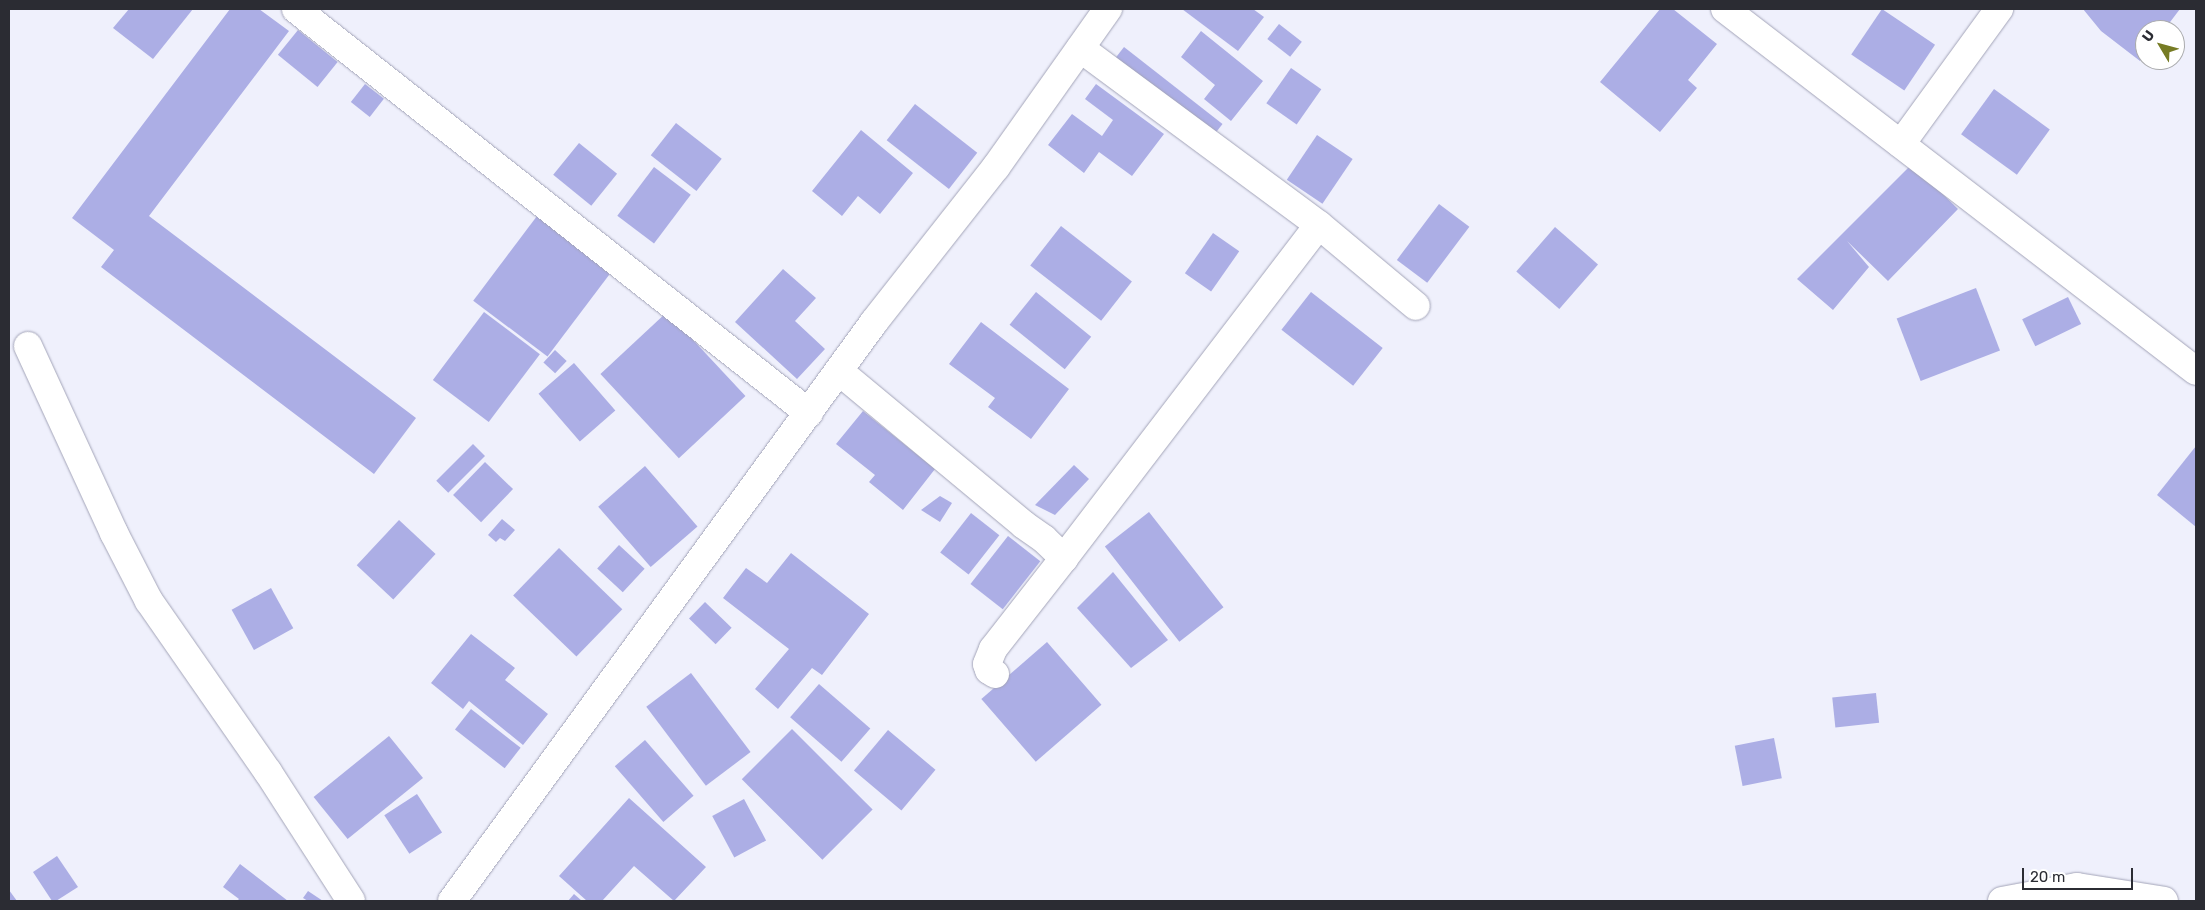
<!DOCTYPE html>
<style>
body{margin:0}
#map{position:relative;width:2205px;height:910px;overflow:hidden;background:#eff0fc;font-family:Rubik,sans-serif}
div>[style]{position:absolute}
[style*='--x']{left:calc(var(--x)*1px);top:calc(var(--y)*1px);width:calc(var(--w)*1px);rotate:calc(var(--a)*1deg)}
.building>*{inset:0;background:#acaee5;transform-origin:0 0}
.roads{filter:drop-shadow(0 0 1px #a3a4b8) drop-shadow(0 0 1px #a3a4b8)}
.minor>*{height:28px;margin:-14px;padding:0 14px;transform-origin:14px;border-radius:14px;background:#fff}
span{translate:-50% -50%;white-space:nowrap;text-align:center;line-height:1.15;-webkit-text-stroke:4px #fff;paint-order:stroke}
.frame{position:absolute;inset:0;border:10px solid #2b2c33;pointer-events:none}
.north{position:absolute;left:2135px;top:20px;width:50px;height:50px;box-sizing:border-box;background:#fff;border:1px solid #aaabad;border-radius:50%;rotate:307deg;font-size:14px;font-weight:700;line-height:20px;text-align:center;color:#2b2c33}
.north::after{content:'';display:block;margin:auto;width:18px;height:22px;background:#767b24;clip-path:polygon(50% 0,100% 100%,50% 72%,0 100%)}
.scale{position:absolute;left:2022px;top:868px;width:111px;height:22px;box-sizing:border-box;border:2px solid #2b2c33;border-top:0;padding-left:6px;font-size:15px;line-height:18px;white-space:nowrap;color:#2b2c33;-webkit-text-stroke:4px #fff;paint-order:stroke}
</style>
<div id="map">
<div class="building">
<i style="clip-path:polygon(129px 9px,193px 9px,153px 59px,113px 28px)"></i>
<i style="clip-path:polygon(230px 9px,259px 9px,289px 31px,149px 216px,416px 418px,374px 474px,101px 267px,114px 250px,72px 218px)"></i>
<i style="clip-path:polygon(1182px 9px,1253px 9px,1264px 17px,1238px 51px)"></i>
<i style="clip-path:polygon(1660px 9px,1673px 9px,1717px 44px,1688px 80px,1697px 88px,1660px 132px,1600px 82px)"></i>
<i style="left:1882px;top:9px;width:64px;height:55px;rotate:34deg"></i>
<i style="clip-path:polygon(2083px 9px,2180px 9px,2164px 30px,2145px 30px,2145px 55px,2140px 61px,2101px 31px)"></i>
<i style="left:1279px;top:24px;width:29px;height:19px;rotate:38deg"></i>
<i style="left:298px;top:30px;width:51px;height:32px;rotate:39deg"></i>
<i style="clip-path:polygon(1201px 31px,1263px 81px,1231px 121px,1204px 99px,1215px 85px,1181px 57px)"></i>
<i style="left:1124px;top:47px;width:125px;height:18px;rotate:38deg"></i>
<i style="left:1291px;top:68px;width:37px;height:43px;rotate:35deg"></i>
<i style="left:365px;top:84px;width:24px;height:23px;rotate:38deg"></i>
<i style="clip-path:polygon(1096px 84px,1164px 134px,1132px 176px,1099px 152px,1084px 173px,1048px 145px,1072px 114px,1102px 136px,1113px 120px,1085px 99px)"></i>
<i style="left:1994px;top:89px;width:69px;height:56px;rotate:36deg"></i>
<i style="left:915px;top:104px;width:79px;height:46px;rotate:38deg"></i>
<i style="left:676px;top:123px;width:58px;height:41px;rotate:38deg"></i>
<i style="clip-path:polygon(861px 130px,913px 173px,880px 214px,858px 196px,842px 216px,812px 191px)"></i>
<i style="left:1317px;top:135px;width:43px;height:54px;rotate:34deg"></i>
<i style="left:579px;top:143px;width:49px;height:41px;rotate:39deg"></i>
<i style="clip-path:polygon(1912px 164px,1958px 209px,1888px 281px,1847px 241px,1869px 267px,1833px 310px,1797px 279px)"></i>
<i style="left:654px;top:167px;width:46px;height:61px;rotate:37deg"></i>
<i style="left:1439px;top:204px;width:38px;height:70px;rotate:37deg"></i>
<i style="left:537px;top:216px;width:93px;height:106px;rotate:37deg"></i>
<i style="left:1061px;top:226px;width:90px;height:50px;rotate:38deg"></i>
<i style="left:1555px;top:227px;width:57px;height:59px;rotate:41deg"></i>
<i style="left:1213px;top:233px;width:32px;height:49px;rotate:35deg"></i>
<i style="clip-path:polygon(783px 269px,816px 298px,795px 321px,825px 349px,797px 379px,735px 322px)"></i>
<i style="left:1976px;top:288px;width:67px;height:85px;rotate:69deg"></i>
<i style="left:1036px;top:292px;width:71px;height:42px;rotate:39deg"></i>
<i style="left:1311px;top:292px;width:91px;height:48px;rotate:38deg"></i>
<i style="left:2068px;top:297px;width:30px;height:51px;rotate:64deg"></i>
<i style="left:484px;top:312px;width:70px;height:85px;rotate:37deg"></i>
<i style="left:667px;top:312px;width:115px;height:91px;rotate:47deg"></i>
<i style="clip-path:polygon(981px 322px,1069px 389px,1031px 439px,988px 407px,995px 398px,949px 364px)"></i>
<i style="left:555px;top:350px;width:16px;height:17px;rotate:43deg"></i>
<i style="left:574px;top:363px;width:63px;height:47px;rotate:49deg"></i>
<i style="clip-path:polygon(863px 411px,935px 469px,903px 510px,869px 482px,875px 475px,836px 444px)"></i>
<i style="left:473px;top:444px;width:17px;height:52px;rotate:45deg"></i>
<i style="clip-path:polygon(2196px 446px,2196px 527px,2157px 495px)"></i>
<i style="left:485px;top:462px;width:39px;height:46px;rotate:44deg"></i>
<i style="clip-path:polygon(1074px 465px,1089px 479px,1055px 515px,1035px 505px)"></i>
<i style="left:645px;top:466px;width:80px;height:62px;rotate:49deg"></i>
<i style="clip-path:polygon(940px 496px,952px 503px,940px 522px,921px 510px)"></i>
<i style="left:1149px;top:512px;width:121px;height:56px;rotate:52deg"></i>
<i style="left:971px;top:513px;width:36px;height:50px;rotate:38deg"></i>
<i style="clip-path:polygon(502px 519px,515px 530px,505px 541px,500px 538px,496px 542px,488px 535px)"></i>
<i style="left:399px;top:520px;width:50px;height:62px;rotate:43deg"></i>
<i style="left:1008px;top:536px;width:41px;height:61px;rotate:38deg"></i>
<i style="left:619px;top:545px;width:35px;height:32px;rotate:43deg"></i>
<i style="left:559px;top:548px;width:88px;height:66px;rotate:44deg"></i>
<i style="clip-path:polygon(791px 553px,869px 614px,822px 675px,812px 668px,778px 709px,755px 689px,789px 649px,723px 598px,746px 568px,767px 583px)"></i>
<i style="clip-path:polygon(1113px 572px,1168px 640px,1131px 668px,1077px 608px)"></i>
<i style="left:271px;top:588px;width:46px;height:45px;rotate:61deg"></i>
<i style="left:705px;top:602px;width:37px;height:23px;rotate:44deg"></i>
<i style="clip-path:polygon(471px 634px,515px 668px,505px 680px,548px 714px,523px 745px,469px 701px,463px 709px,431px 683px)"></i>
<i style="left:1047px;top:642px;width:83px;height:87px;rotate:49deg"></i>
<i style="left:691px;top:673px;width:99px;height:56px;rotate:53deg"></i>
<i style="left:819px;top:684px;width:68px;height:44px;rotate:41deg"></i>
<i style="left:1876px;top:693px;width:30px;height:44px;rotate:84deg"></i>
<i style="left:471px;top:709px;width:63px;height:26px;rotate:38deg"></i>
<i style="left:792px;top:729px;width:114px;height:71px;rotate:45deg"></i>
<i style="left:888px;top:730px;width:62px;height:53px;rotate:40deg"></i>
<i style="left:389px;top:736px;width:54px;height:97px;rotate:51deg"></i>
<i style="left:1774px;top:738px;width:41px;height:40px;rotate:79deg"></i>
<i style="left:645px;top:740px;width:74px;height:40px;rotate:49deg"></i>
<i style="left:417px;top:794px;width:46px;height:39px;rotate:57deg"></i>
<i style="clip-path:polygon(629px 798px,706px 867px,674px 901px,634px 866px,602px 901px,587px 901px,559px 876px)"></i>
<i style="left:744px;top:799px;width:47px;height:36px;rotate:62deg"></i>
<i style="clip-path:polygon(57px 856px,78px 887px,56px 901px,52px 901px,33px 872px)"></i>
<i style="clip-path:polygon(240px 864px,288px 901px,237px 901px,239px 899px,223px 887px)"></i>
<i style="clip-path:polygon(9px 890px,17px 901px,9px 901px)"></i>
<i style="clip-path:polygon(308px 891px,323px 901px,308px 901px,303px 898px)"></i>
<i style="clip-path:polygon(574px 894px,582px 901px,568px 901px)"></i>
</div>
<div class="roads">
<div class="minor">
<i style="--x:296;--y:9;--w:653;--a:38.22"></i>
<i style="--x:1725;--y:9;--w:594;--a:37.55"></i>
<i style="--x:1901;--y:144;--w:167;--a:-54"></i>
<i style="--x:1319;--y:225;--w:126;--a:39.9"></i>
<i style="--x:28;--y:346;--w:206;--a:65.3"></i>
<i style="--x:114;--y:533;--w:76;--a:62.8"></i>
<i style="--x:149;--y:601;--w:208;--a:55.2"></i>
<i style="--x:268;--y:772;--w:153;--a:57.2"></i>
<i style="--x:840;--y:372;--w:239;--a:39.7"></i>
<i style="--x:1024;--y:525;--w:24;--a:35"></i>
<i style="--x:1044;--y:539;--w:28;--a:44"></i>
<i style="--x:1064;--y:558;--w:419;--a:-52.6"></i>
<i style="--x:1319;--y:225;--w:297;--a:-143.5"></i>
<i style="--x:995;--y:674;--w:7;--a:-146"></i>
<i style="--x:989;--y:670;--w:6;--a:-108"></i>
<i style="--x:987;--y:664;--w:16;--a:-68"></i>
<i style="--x:993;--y:649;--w:115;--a:-52"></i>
<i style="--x:452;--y:901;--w:716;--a:-53.91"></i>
<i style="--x:874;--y:322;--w:197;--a:-51.8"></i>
<i style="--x:996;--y:167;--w:194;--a:-54.7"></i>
<i style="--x:2002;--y:901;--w:76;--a:-10.6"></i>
<i style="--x:2077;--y:887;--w:88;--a:9.1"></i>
</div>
</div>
<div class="frame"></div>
<div class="north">U</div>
<div class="scale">20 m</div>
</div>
